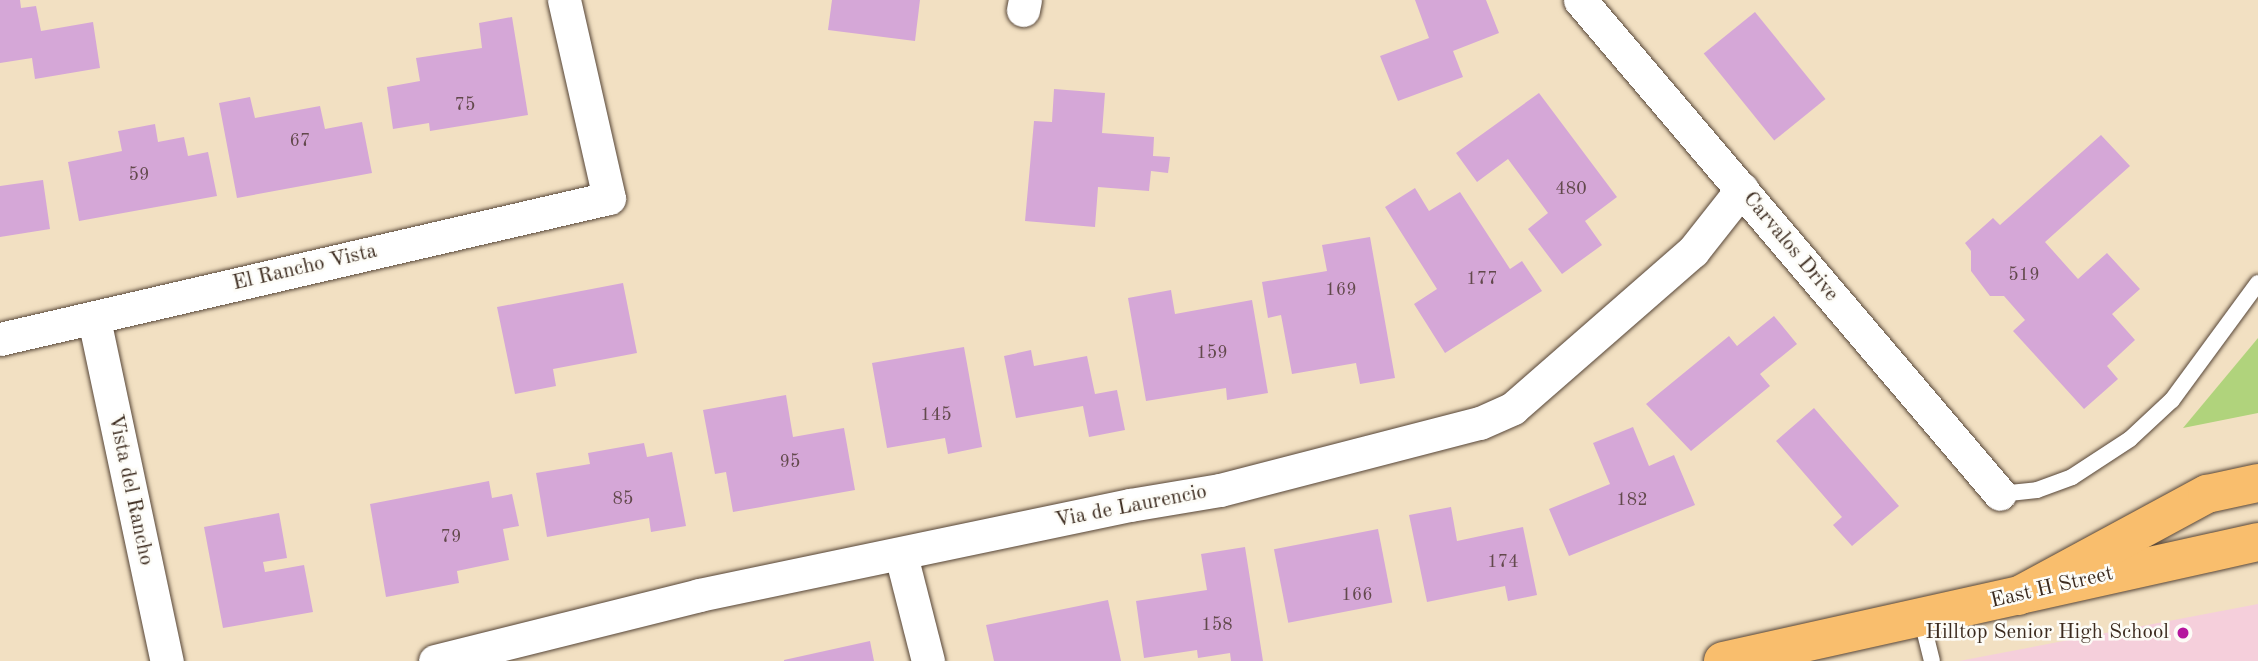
<!DOCTYPE html>
<style>
body{margin:0}
#map{position:relative;width:2258px;height:661px;overflow:hidden;background:#f2e0c2;font-family:"Old Standard TT",serif}
div>[style]{position:absolute}
[style*='--x']{left:calc(var(--x)*1px);top:calc(var(--y)*1px);width:calc(var(--w)*1px);rotate:calc(var(--a)*1deg)}
.built>*{inset:0;background:#f5cfdb}
.green>*{inset:0;background:#b0d37c}
.building>*{inset:0;background:#d5a7d7;transform-origin:0 0}
.roads{filter:drop-shadow(0 0 2px #564537) drop-shadow(0 0 2px #564537)}
.lane>*{height:16px;margin:-8px;padding:0 8px;transform-origin:8px;border-radius:8px;background:#fff}
.street>*{height:33px;margin:-16.5px;padding:0 16.5px;transform-origin:16.5px;border-radius:16.5px;background:#fff}
.primary>*{height:38px;margin:-19px;padding:0 19px;transform-origin:19px;border-radius:19px;background:#f9be6d}
.highway>*{height:38px;margin:-19px;padding:0 19px;transform-origin:19px;border-radius:19px;background:#f9be6d}
.dots>*{width:19px;height:19px;translate:-50% -50%;box-sizing:border-box;border:4px solid #fdfcf7;border-radius:50%}
span{translate:-50% -50%;white-space:nowrap;text-align:center;line-height:1.15;-webkit-text-stroke:5px #fdfcf7;paint-order:stroke}
.number-label{font-size:18px;color:#62494c}
.number-label span{-webkit-text-stroke-width:0}
.street-label{font-size:21px;color:#3b2a1e}
.poi-label{font-size:21px;color:#3b2a1e}
.right{translate:-100% -50%;text-align:right}
</style>
<div id="map">
<div class="built">
<i style="clip-path:polygon(2258px 604px,2258px 661px,1959px 661px)"></i>
</div>
<div class="green">
<i style="clip-path:polygon(2258px 338px,2258px 413px,2183px 428px)"></i>
</div>
<div class="building">
<i style="clip-path:polygon(0 0,20px 0,21px 8px,36px 6px,41px 31px,93px 22px,100px 68px,35px 79px,32px 58px,0 63px)"></i>
<i style="clip-path:polygon(832px 0,920px 0,915px 41px,828px 30px)"></i>
<i style="clip-path:polygon(1415px 0,1486px 0,1499px 33px,1453px 51px,1463px 77px,1398px 101px,1380px 56px,1429px 38px)"></i>
<i style="left:1755px;top:12px;width:112px;height:66px;rotate:51deg"></i>
<i style="clip-path:polygon(512px 17px,528px 115px,430px 131px,429px 123px,393px 129px,387px 87px,420px 81px,416px 58px,482px 48px,479px 23px)"></i>
<i style="clip-path:polygon(1054px 89px,1105px 93px,1102px 133px,1154px 137px,1153px 156px,1170px 157px,1168px 173px,1151px 171px,1149px 191px,1098px 187px,1095px 227px,1025px 221px,1034px 121px,1052px 122px)"></i>
<i style="clip-path:polygon(1539px 93px,1617px 197px,1585px 221px,1602px 245px,1562px 274px,1528px 229px,1548px 213px,1508px 159px,1477px 182px,1456px 153px)"></i>
<i style="clip-path:polygon(250px 97px,255px 118px,320px 106px,325px 129px,362px 122px,372px 173px,237px 198px,219px 103px)"></i>
<i style="clip-path:polygon(155px 124px,158px 142px,184px 137px,188px 156px,208px 152px,217px 196px,79px 221px,68px 162px,122px 151px,118px 131px)"></i>
<i style="clip-path:polygon(2101px 135px,2130px 166px,2045px 242px,2078px 279px,2107px 253px,2140px 289px,2112px 314px,2135px 340px,2107px 366px,2118px 379px,2084px 409px,2013px 331px,2025px 320px,2004px 296px,1990px 296px,1971px 271px,1971px 251px,1965px 243px,1993px 218px,2000px 225px)"></i>
<i style="clip-path:polygon(43px 180px,50px 229px,0 237px,0 186px)"></i>
<i style="clip-path:polygon(1415px 188px,1429px 211px,1460px 192px,1510px 269px,1522px 261px,1542px 291px,1445px 353px,1414px 304px,1437px 289px,1385px 207px)"></i>
<i style="clip-path:polygon(1370px 237px,1395px 378px,1360px 384px,1356px 363px,1292px 374px,1281px 315px,1268px 318px,1262px 282px,1327px 271px,1322px 245px)"></i>
<i style="clip-path:polygon(623px 283px,637px 353px,553px 369px,556px 386px,515px 394px,497px 307px)"></i>
<i style="clip-path:polygon(1171px 290px,1175px 314px,1252px 300px,1268px 393px,1227px 400px,1226px 388px,1146px 401px,1128px 298px)"></i>
<i style="clip-path:polygon(1774px 316px,1797px 344px,1760px 374px,1770px 386px,1691px 451px,1646px 404px,1729px 336px,1737px 346px)"></i>
<i style="clip-path:polygon(964px 347px,982px 447px,948px 454px,945px 438px,887px 448px,872px 363px)"></i>
<i style="clip-path:polygon(1031px 350px,1034px 366px,1087px 356px,1095px 394px,1117px 390px,1125px 430px,1089px 437px,1083px 406px,1016px 418px,1004px 356px)"></i>
<i style="clip-path:polygon(786px 395px,793px 437px,844px 428px,855px 490px,733px 512px,726px 472px,715px 474px,703px 410px)"></i>
<i style="clip-path:polygon(1814px 408px,1899px 506px,1852px 546px,1833px 525px,1842px 517px,1776px 441px)"></i>
<i style="clip-path:polygon(1633px 427px,1649px 466px,1674px 455px,1695px 505px,1569px 556px,1549px 509px,1610px 484px,1593px 443px)"></i>
<i style="clip-path:polygon(644px 443px,647px 457px,672px 452px,686px 526px,651px 532px,649px 518px,547px 537px,536px 473px,590px 464px,588px 453px)"></i>
<i style="clip-path:polygon(489px 481px,492px 498px,512px 494px,519px 526px,503px 529px,509px 560px,457px 571px,459px 583px,386px 597px,370px 504px)"></i>
<i style="clip-path:polygon(1451px 507px,1457px 541px,1523px 527px,1537px 595px,1508px 601px,1505px 586px,1427px 602px,1409px 515px)"></i>
<i style="clip-path:polygon(279px 513px,287px 558px,263px 562px,265px 572px,304px 565px,313px 612px,223px 628px,204px 527px)"></i>
<i style="left:1378px;top:529px;width:75px;height:106px;rotate:79deg"></i>
<i style="clip-path:polygon(1245px 547px,1263px 661px,1231px 661px,1230px 653px,1198px 658px,1197px 650px,1144px 658px,1136px 601px,1207px 590px,1201px 554px)"></i>
<i style="clip-path:polygon(1108px 600px,1121px 661px,994px 661px,986px 625px)"></i>
<i style="clip-path:polygon(870px 641px,874px 661px,784px 661px,784px 660px)"></i>
</div>
<div class="roads">
<div class="lane">
<i style="--x:2000;--y:494;--w:37;--a:-6"></i>
<i style="--x:2037;--y:490;--w:37;--a:-20"></i>
<i style="--x:2072;--y:477;--w:69;--a:-33.2"></i>
<i style="--x:2130;--y:439;--w:57;--a:-42.9"></i>
<i style="--x:2172;--y:400;--w:145;--a:-53.7"></i>
<i style="--x:1921;--y:617;--w:45;--a:76"></i>
</div>
<div class="street">
<i style="--x:1580;--y:0;--w:648;--a:49.63"></i>
<i style="--x:1023;--y:10;--w:10;--a:-79"></i>
<i style="--x:94;--y:319;--w:350;--a:78"></i>
<i style="--x:0;--y:339;--w:625;--a:-13.04"></i>
<i style="--x:609;--y:198;--w:203;--a:-102.8"></i>
<i style="--x:901;--y:555;--w:109;--a:75.7"></i>
<i style="--x:435;--y:661;--w:272;--a:-14"></i>
<i style="--x:699;--y:595;--w:440;--a:-11.8"></i>
<i style="--x:1130;--y:505;--w:91;--a:-9.5"></i>
<i style="--x:1220;--y:490;--w:268;--a:-14.5"></i>
<i style="--x:1480;--y:423;--w:36;--a:-24"></i>
<i style="--x:1513;--y:408;--w:239;--a:-41.1"></i>
<i style="--x:1693;--y:251;--w:79;--a:-51.7"></i>
</div>
<div class="primary">
<i style="--x:1723;--y:661;--w:548;--a:-12.54"></i>
</div>
<div class="highway">
<i style="--x:2018;--y:596;--w:215;--a:-28.4"></i>
<i style="--x:2207;--y:494;--w:52;--a:-12.2"></i>
</div>
</div>
<div class="dots">
<i style="left:2183px;top:633px;background:#b5179e"></i>
</div>
<div class="number-label">
<span style="left:465px;top:105px">75</span>
<span style="left:300px;top:141px">67</span>
<span style="left:139px;top:175px">59</span>
<span style="left:1571px;top:189px">480</span>
<span style="left:2024px;top:275px">519</span>
<span style="left:1482px;top:279px">177</span>
<span style="left:1341px;top:290px">169</span>
<span style="left:1212px;top:353px">159</span>
<span style="left:936px;top:415px">145</span>
<span style="left:790px;top:462px">95</span>
<span style="left:623px;top:499px">85</span>
<span style="left:1632px;top:500px">182</span>
<span style="left:451px;top:537px">79</span>
<span style="left:1503px;top:562px">174</span>
<span style="left:1357px;top:595px">166</span>
<span style="left:1217px;top:625px">158</span>
</div>
<div class="street-label">
<span style="left:1790px;top:247px;rotate:50deg">Carvalos Drive</span>
<span style="left:305px;top:268px;rotate:-13deg">El Rancho Vista</span>
<span style="left:130px;top:490px;rotate:78deg">Vista del Rancho</span>
<span style="left:1131px;top:507px;rotate:-11deg">Via de Laurencio</span>
<span style="left:2052px;top:588px;rotate:-13deg">East H Street</span>
</div>
<div class="poi-label">
<span class="right" style="left:2169px;top:633px">Hilltop Senior High School</span>
</div>
</div>
